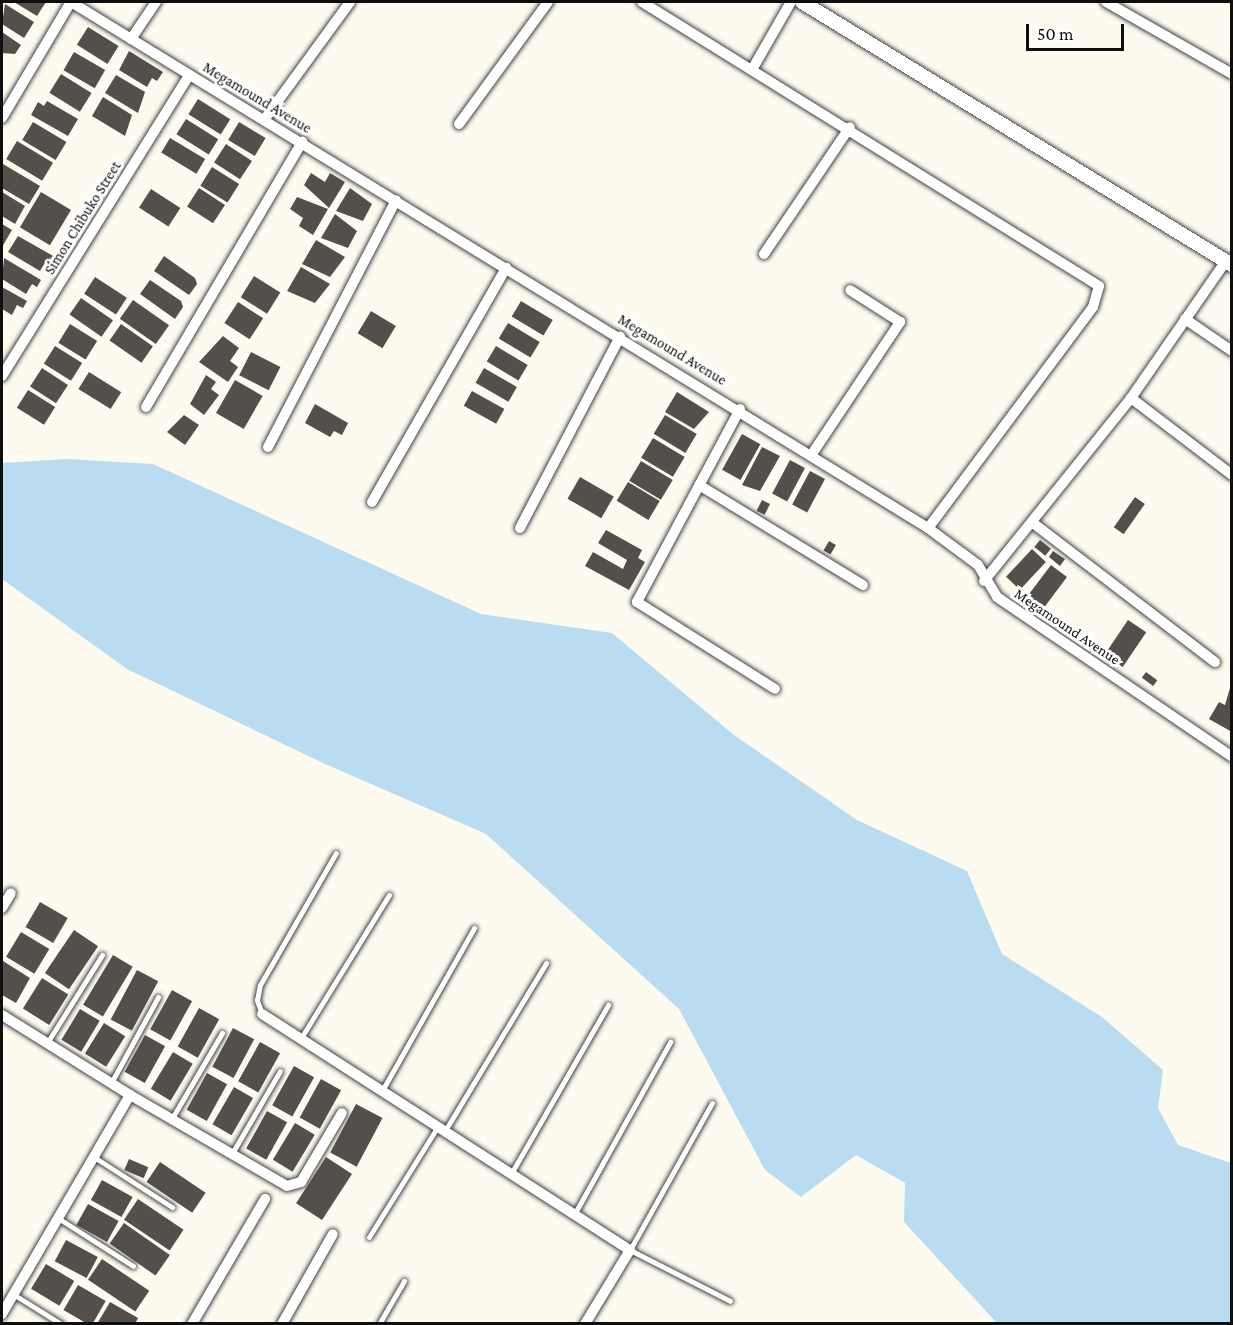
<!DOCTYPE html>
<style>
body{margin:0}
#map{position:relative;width:1233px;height:1325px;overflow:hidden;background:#fdfbf0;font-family:"Crimson Pro",serif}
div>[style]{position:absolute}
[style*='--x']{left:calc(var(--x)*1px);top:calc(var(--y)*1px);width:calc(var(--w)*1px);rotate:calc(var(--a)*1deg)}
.water>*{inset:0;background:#badcf0}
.building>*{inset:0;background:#554f4b;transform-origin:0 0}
.roads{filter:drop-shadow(0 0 2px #414141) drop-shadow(0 0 2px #414141)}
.service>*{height:5px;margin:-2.5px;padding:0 2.5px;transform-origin:2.5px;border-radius:2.5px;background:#fff}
.minor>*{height:10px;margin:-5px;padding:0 5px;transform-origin:5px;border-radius:5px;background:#fff}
.tertiary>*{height:14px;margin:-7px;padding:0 7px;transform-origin:7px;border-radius:7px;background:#fff}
span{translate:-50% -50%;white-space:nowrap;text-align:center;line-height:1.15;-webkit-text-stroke:6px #fff;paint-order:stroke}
.street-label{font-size:15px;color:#0e0e0e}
.frame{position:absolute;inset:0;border:3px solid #0e0e0e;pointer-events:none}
.scale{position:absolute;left:1026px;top:24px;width:98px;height:27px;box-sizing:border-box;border:3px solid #0e0e0e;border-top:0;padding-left:8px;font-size:18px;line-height:21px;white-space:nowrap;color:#0e0e0e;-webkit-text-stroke:4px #fff;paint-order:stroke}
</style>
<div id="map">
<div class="water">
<i style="clip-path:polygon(67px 459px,153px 464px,481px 614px,612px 633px,734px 735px,857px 820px,967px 871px,1002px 954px,1102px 1017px,1163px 1070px,1158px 1108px,1178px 1145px,1231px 1163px,1231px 1323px,997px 1323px,904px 1222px,905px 1183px,856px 1155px,801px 1197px,765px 1170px,679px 1009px,486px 834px,323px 763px,127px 669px,2px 579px,2px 463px)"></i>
</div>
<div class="building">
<i style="clip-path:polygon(14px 2px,46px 2px,37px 16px)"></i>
<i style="clip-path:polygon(5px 4px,34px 22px,24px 38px,2px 24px)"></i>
<i style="left:88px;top:27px;width:36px;height:21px;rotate:32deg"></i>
<i style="clip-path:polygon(2px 32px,21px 45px,15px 54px,2px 53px)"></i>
<i style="clip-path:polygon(129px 51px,163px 72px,157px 81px,152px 78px,147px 87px,119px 70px)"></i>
<i style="left:74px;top:52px;width:36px;height:21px;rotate:30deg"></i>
<i style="left:61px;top:74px;width:36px;height:22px;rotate:32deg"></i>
<i style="clip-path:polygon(116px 75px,145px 92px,138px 113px,105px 93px)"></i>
<i style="clip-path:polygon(103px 97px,132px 115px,125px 136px,92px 116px)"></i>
<i style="left:198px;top:99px;width:38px;height:18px;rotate:32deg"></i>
<i style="clip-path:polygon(47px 101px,78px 119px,68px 136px,31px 115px,38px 102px,44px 106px)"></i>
<i style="left:186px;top:119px;width:38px;height:18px;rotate:32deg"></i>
<i style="left:33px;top:122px;width:39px;height:21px;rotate:31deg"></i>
<i style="left:239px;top:122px;width:31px;height:21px;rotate:31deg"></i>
<i style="left:170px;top:138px;width:41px;height:17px;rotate:31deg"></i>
<i style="left:17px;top:141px;width:42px;height:21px;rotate:31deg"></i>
<i style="left:226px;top:144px;width:31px;height:22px;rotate:33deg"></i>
<i style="clip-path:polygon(3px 164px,40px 186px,29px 204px,2px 188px)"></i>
<i style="left:212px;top:167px;width:32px;height:22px;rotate:32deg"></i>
<i style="clip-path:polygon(311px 173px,325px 182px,330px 173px,345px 182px,329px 208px,304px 185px)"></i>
<i style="left:199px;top:188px;width:31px;height:22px;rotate:33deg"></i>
<i style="clip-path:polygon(350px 188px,372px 204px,363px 221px,336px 211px)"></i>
<i style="left:151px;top:189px;width:35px;height:22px;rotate:33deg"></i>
<i style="clip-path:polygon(2px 192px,25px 206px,15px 224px,2px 216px)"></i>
<i style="left:41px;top:192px;width:35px;height:41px;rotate:31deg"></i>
<i style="clip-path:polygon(297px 197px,328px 209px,313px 235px,299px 226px,303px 218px,290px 209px)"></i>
<i style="clip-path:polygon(335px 214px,357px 231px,348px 248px,321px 238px)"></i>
<i style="clip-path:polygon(2px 224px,12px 230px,2px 247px)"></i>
<i style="clip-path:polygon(18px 236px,55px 257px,51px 264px,46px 261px,40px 271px,8px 252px)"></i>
<i style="clip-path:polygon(316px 240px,345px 257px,330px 277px,302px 264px)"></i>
<i style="clip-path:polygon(164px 256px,195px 278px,197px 284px,189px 295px,154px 271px)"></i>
<i style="clip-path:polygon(4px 258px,41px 280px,37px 287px,32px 284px,26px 294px,2px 279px)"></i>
<i style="clip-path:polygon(301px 267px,330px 284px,315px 303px,287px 291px)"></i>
<i style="left:254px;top:276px;width:31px;height:25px;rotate:32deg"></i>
<i style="left:95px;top:277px;width:38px;height:20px;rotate:33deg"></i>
<i style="clip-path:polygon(150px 280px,181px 301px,183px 307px,175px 319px,140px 294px)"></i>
<i style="clip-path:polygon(2px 287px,27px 301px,23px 308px,17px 305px,12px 315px,2px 309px)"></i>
<i style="left:81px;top:298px;width:39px;height:20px;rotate:35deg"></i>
<i style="left:133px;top:300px;width:44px;height:23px;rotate:35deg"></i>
<i style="left:521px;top:301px;width:37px;height:18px;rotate:31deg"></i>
<i style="left:238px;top:302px;width:30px;height:25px;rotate:33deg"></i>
<i style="left:371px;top:311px;width:29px;height:26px;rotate:31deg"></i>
<i style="left:508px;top:323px;width:37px;height:18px;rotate:31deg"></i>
<i style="left:70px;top:324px;width:32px;height:22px;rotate:32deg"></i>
<i style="left:121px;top:324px;width:39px;height:20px;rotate:35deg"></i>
<i style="clip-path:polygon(223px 336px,239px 348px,230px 361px,238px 367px,228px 382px,199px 362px)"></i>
<i style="left:55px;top:346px;width:32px;height:21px;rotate:32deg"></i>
<i style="left:496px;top:346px;width:37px;height:18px;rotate:31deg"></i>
<i style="left:251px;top:352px;width:33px;height:26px;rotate:27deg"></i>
<i style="left:42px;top:368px;width:31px;height:22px;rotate:33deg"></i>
<i style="left:484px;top:368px;width:38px;height:17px;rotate:30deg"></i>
<i style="left:89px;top:372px;width:38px;height:20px;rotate:32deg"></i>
<i style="clip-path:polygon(206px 375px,216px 382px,211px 389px,219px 395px,204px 415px,190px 404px)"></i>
<i style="left:235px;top:380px;width:32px;height:38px;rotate:30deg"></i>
<i style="left:28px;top:390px;width:32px;height:21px;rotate:32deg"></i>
<i style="left:472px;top:391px;width:37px;height:17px;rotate:29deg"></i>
<i style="clip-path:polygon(677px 392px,709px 412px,694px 429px,665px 412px)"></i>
<i style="clip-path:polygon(315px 404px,348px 423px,342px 435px,334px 431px,330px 437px,305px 423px)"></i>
<i style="clip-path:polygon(184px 415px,199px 425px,185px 445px,167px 432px)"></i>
<i style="left:665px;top:415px;width:37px;height:22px;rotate:31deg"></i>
<i style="left:742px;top:434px;width:21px;height:41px;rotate:29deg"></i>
<i style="left:653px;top:438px;width:37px;height:23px;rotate:31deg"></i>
<i style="clip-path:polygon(762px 447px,780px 456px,760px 491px,742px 485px)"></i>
<i style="left:790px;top:460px;width:17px;height:38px;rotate:28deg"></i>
<i style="left:641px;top:461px;width:37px;height:23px;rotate:31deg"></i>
<i style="left:810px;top:471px;width:17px;height:38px;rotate:28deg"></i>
<i style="left:580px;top:477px;width:39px;height:25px;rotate:30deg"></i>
<i style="left:628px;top:482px;width:37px;height:22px;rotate:31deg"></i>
<i style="left:1135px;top:497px;width:12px;height:37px;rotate:35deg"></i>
<i style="left:762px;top:500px;width:9px;height:12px;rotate:27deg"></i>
<i style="clip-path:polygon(606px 530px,642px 550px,638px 558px,645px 562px,629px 590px,585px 566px,593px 552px,623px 569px,627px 560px,598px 543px)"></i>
<i style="left:1040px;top:540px;width:14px;height:9px;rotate:39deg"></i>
<i style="left:829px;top:541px;width:8px;height:11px;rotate:30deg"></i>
<i style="left:1032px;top:549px;width:19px;height:38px;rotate:43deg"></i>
<i style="clip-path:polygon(1053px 551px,1065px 559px,1060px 566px,1049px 557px)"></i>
<i style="left:1051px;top:565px;width:20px;height:38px;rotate:37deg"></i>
<i style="left:1128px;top:620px;width:22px;height:42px;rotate:34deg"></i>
<i style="left:1146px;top:672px;width:14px;height:7px;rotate:36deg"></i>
<i style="clip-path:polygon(1232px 681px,1232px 732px,1209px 719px,1219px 702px,1225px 705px)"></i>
<i style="left:40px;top:902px;width:32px;height:29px;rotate:30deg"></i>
<i style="left:74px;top:930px;width:29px;height:52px;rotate:34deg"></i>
<i style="left:21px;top:932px;width:33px;height:29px;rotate:31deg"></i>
<i style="left:113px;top:955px;width:23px;height:58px;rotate:31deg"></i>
<i style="clip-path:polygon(3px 961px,30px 978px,16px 1003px,2px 995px)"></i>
<i style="left:137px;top:970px;width:24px;height:56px;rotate:28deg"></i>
<i style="left:42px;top:978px;width:31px;height:36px;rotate:32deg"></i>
<i style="left:172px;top:990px;width:23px;height:45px;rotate:29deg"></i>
<i style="left:199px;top:1008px;width:23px;height:44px;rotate:29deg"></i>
<i style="left:80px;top:1009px;width:23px;height:36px;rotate:31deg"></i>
<i style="left:104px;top:1023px;width:25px;height:36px;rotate:32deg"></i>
<i style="left:233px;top:1028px;width:24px;height:44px;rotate:28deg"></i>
<i style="left:145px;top:1035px;width:23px;height:42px;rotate:29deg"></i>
<i style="left:260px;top:1042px;width:23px;height:45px;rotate:29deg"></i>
<i style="left:173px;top:1052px;width:23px;height:43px;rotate:31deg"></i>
<i style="left:294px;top:1066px;width:23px;height:45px;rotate:29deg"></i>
<i style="left:207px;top:1073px;width:23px;height:42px;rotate:29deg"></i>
<i style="left:321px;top:1079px;width:23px;height:44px;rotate:29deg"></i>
<i style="left:234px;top:1087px;width:22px;height:43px;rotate:30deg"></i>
<i style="left:356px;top:1104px;width:30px;height:55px;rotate:28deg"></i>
<i style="left:267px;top:1111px;width:23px;height:43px;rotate:29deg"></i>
<i style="left:295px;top:1123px;width:23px;height:43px;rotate:31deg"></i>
<i style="left:326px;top:1157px;width:31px;height:55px;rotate:33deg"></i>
<i style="left:129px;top:1159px;width:21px;height:12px;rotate:23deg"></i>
<i style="left:160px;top:1162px;width:55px;height:24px;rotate:34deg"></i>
<i style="left:102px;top:1180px;width:35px;height:23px;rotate:29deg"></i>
<i style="left:138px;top:1199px;width:55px;height:25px;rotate:34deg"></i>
<i style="left:88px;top:1204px;width:35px;height:24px;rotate:29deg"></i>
<i style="left:124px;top:1223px;width:56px;height:25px;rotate:35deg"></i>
<i style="left:66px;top:1240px;width:36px;height:24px;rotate:28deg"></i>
<i style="left:102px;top:1259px;width:57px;height:25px;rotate:34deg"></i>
<i style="left:46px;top:1264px;width:33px;height:29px;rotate:31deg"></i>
<i style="left:78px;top:1285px;width:32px;height:29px;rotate:30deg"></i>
<i style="clip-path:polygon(110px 1302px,138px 1318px,135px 1324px,97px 1324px)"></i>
</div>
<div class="roads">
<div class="service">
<i style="--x:262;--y:1014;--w:15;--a:-110"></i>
<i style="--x:257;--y:1000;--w:15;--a:-79"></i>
<i style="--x:260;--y:985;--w:152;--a:-60.1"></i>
<i style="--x:301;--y:1038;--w:168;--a:-58.4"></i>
<i style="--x:47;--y:1043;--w:104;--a:-58"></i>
<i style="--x:111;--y:1083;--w:98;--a:-61.3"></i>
<i style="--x:383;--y:1089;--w:185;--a:-60.5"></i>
<i style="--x:712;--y:1103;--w:168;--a:119.2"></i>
<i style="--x:630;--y:1250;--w:112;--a:27"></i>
<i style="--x:171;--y:1120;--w:101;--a:-59.6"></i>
<i style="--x:446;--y:1129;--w:194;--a:-58.9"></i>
<i style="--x:231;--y:1155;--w:97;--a:-59.7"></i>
<i style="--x:94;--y:1157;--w:93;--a:32.7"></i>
<i style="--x:512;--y:1172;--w:193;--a:-60.1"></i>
<i style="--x:575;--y:1213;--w:196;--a:-60.9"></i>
<i style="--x:58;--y:1218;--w:89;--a:32.6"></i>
<i style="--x:369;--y:1237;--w:131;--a:-58.1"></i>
<i style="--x:13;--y:1294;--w:57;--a:32"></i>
<i style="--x:379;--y:1324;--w:50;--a:-59.8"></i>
</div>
<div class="minor">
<i style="--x:71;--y:2;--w:1006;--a:31.54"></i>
<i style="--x:928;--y:528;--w:62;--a:36.5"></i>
<i style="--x:978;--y:565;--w:37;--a:59"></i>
<i style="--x:997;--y:597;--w:284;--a:34.2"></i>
<i style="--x:642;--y:2;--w:538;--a:31.86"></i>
<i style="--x:1099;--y:286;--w:22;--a:106"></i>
<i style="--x:1093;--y:307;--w:276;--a:126.7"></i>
<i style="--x:1106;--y:2;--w:145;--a:29.7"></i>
<i style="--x:131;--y:39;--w:45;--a:-56"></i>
<i style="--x:753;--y:68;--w:76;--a:-60.1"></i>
<i style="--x:2;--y:118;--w:135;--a:-59.3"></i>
<i style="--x:264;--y:120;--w:146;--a:-53.9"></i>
<i style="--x:459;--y:124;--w:151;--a:-53.9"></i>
<i style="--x:764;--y:254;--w:153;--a:-55.9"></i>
<i style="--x:1185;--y:319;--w:57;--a:34.2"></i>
<i style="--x:2;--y:376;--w:354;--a:-58.1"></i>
<i style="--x:1131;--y:398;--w:127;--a:37.3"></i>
<i style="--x:146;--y:407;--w:308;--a:-59.5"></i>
<i style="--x:740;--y:409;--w:219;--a:118.1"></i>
<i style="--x:637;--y:602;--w:163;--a:32.2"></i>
<i style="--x:268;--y:447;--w:278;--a:-62.6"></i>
<i style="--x:812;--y:454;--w:159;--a:-56.3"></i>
<i style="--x:900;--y:322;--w:59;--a:-147.4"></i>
<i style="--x:699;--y:485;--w:192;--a:31.4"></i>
<i style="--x:372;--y:502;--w:270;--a:-60.2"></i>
<i style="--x:1033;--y:523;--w:229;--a:37.4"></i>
<i style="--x:520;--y:528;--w:216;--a:-62.4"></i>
<i style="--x:984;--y:581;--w:235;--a:-51.2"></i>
<i style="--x:1131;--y:398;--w:167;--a:-55.3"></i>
<i style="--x:2;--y:908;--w:17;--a:-59"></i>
<i style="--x:262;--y:1014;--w:437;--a:32.7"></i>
<i style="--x:630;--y:1250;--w:87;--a:121.3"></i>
<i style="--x:2;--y:1015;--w:151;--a:32"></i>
<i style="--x:130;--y:1095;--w:254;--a:120.3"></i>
<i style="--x:130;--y:1095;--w:181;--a:30.1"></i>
<i style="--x:287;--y:1186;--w:15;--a:-16"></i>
<i style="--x:301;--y:1182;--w:80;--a:-59.3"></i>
<i style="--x:192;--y:1324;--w:145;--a:-59.7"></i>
<i style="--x:282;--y:1324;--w:103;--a:-60.5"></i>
</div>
<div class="tertiary">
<i style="--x:802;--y:2;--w:504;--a:31.45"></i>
</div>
</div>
<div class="street-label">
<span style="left:257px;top:98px;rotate:31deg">Megamound Avenue</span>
<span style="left:83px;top:218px;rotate:-58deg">Simon Chibuko Street</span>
<span style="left:672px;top:350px;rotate:31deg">Megamound Avenue</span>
<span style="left:1067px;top:627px;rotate:34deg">Megamound Avenue</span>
</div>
<div class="frame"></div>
<div class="scale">50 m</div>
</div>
